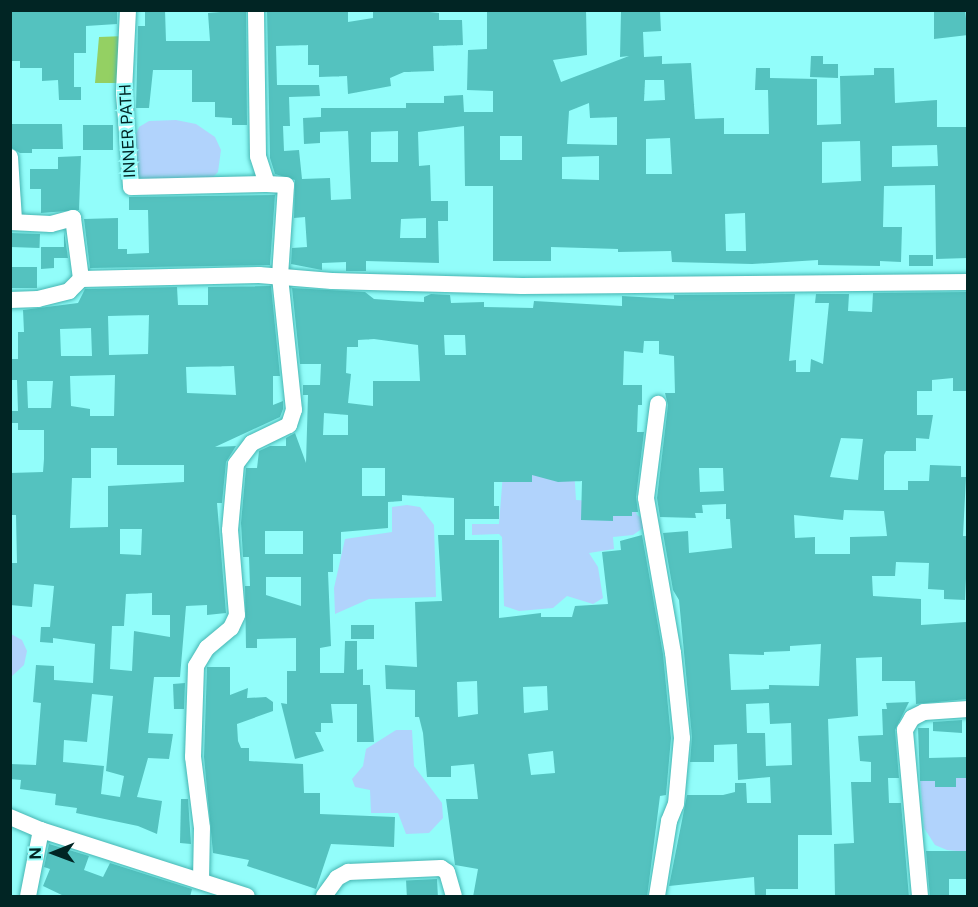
<!DOCTYPE html>
<style>
body{margin:0}
#map{position:relative;width:978px;height:907px;overflow:hidden;background:#92fdfa;font-family:"Public Sans",sans-serif}
div>[style]{position:absolute}
[style*='--x']{left:calc(var(--x)*1px);top:calc(var(--y)*1px);width:calc(var(--w)*1px);rotate:calc(var(--a)*1deg)}
.green>*{inset:0;background:#94d063}
.water>*{inset:0;background:#b1d3fc}
.building>*{inset:0;background:#54c2bf;transform-origin:0 0}
.roads{filter:drop-shadow(0 0 2px #46b5b2) drop-shadow(0 0 2px #46b5b2)}
.minor>*{height:16px;margin:-8px;padding:0 8px;transform-origin:8px;border-radius:8px;background:#fff}
span{translate:-50% -50%;white-space:nowrap;text-align:center;line-height:1.15;-webkit-text-stroke:5px #92fdfa;paint-order:stroke}
.street-label{font-size:16px;color:#012524}
.frame{position:absolute;inset:0;border:12px solid #012524;pointer-events:none}
.north{position:absolute;left:24px;top:823px;width:60px;height:60px;-webkit-text-stroke:4px #92fdfa;paint-order:stroke;rotate:269deg;font-size:16px;font-weight:700;line-height:24px;text-align:center;color:#012524}
.north::after{content:'';display:block;margin:auto;width:21px;height:27px;background:#012524;clip-path:polygon(50% 0,100% 100%,50% 72%,0 100%)}
</style>
<div id="map">
<div class="green">
<i style="clip-path:polygon(126px 36px,125px 83px,95px 83px,99px 37px)"></i>
</div>
<div class="water">
<i style="clip-path:polygon(176px 120px,196px 124px,215px 137px,221px 150px,218px 172px,210px 180px,143px 180px,137px 175px,133px 142px,139px 127px,149px 121px)"></i>
<i style="clip-path:polygon(574px 468px,576px 500px,633px 503px,637px 515px,646px 521px,643px 528px,633px 535px,613px 537px,614px 549px,589px 553px,598px 567px,603px 598px,593px 604px,567px 596px,553px 608px,519px 611px,504px 606px,502px 537px,499px 534px,472px 535px,472px 524px,499px 524px,503px 473px)"></i>
<i style="clip-path:polygon(407px 505px,420px 507px,434px 525px,436px 597px,369px 599px,335px 614px,334px 588px,345px 539px,392px 532px,392px 507px)"></i>
<i style="clip-path:polygon(11px 634px,22px 640px,27px 651px,24px 665px,11px 677px)"></i>
<i style="clip-path:polygon(396px 730px,412px 730px,414px 766px,442px 803px,443px 818px,429px 833px,406px 834px,398px 813px,371px 813px,370px 790px,355px 787px,352px 779px,363px 766px,366px 749px)"></i>
<i style="clip-path:polygon(967px 763px,967px 852px,947px 850px,935px 845px,924px 828px,920px 777px,926px 768px)"></i>
</div>
<div class="building">
<i style="clip-path:polygon(117px 10px,117px 24px,86px 26px,86px 53px,74px 53px,74px 87px,81px 87px,81px 100px,59px 100px,58px 80px,42px 81px,42px 68px,20px 68px,20px 61px,10px 61px,10px 11px)"></i>
<i style="clip-path:polygon(145px 10px,165px 10px,166px 41px,210px 41px,208px 13px,246px 10px,247px 125px,232px 125px,232px 118px,215px 117px,215px 102px,192px 102px,192px 70px,153px 70px,149px 108px,136px 108px,138px 26px,145px 26px)"></i>
<i style="clip-path:polygon(evenodd,267px 10px,348px 10px,348px 22px,373px 18px,373px 10px,411px 10px,439px 13px,439px 20px,462px 20px,463px 45px,433px 46px,434px 71px,404px 72px,390px 78px,391px 86px,348px 94px,347px 76px,319px 77px,319px 65px,308px 65px,308px 45px,276px 46px,277px 85px,319px 85px,320px 96px,289px 97px,290px 126px,283px 126px,284px 151px,299px 150px,302px 179px,330px 178px,331px 200px,351px 199px,348px 131px,320px 132px,320px 143px,304px 144px,303px 118px,321px 117px,321px 108px,406px 108px,406px 103px,444px 103px,444px 96px,463px 95px,464px 112px,493px 112px,493px 91px,467px 90px,468px 50px,487px 49px,487px 10px,586px 10px,587px 55px,553px 60px,561px 82px,629px 56px,620px 57px,621px 12px,660px 11px,661px 31px,643px 32px,644px 57px,662px 56px,662px 64px,691px 63px,695px 119px,724px 118px,724px 134px,769px 134px,768px 90px,755px 90px,756px 68px,770px 68px,770px 78px,817px 79px,817px 125px,841px 124px,840px 76px,874px 75px,874px 68px,894px 68px,895px 103px,937px 100px,937px 127px,968px 127px,968px 258px,936px 259px,935px 185px,884px 186px,883px 227px,902px 227px,901px 262px,880px 261px,880px 266px,818px 265px,818px 260px,752px 264px,672px 262px,671px 251px,618px 252px,618px 249px,551px 247px,551px 261px,493px 261px,493px 186px,465px 186px,464px 126px,418px 132px,419px 166px,430px 165px,431px 201px,448px 201px,448px 221px,438px 221px,439px 263px,366px 261px,366px 271px,346px 271px,346px 262px,322px 263px,322px 270px,291px 264px,292px 248px,307px 247px,305px 217px,294px 218px,295px 180px,275px 174px,270px 158px,267px 10px,645px 80px,664px 80px,665px 100px,644px 101px,645px 80px,267px 10px,589px 103px,590px 118px,617px 117px,617px 145px,567px 144px,569px 111px,589px 103px,267px 10px,398px 131px,398px 162px,371px 162px,371px 132px,398px 131px,267px 10px,500px 136px,522px 136px,522px 160px,500px 160px,500px 136px,267px 10px,670px 138px,672px 174px,646px 174px,646px 139px,670px 138px,267px 10px,860px 141px,861px 181px,822px 183px,822px 142px,860px 141px,267px 10px,937px 145px,938px 166px,892px 167px,892px 146px,937px 145px,267px 10px,599px 156px,599px 180px,562px 179px,562px 157px,599px 156px,267px 10px,745px 213px,746px 251px,726px 251px,725px 214px,745px 213px,267px 10px,426px 218px,426px 238px,400px 238px,401px 219px,426px 218px)"></i>
<i style="clip-path:polygon(934px 10px,965px 10px,968px 35px,934px 39px)"></i>
<i style="clip-path:polygon(811px 56px,823px 56px,823px 64px,838px 64px,838px 78px,810px 77px)"></i>
<i style="clip-path:polygon(10px 124px,62px 124px,63px 149px,32px 149px,32px 153px,20px 153px,10px 147px)"></i>
<i style="left:83px;top:125px;width:30px;height:25px"></i>
<i style="clip-path:polygon(81px 156px,79px 210px,41px 213px,41px 189px,30px 189px,30px 169px,58px 169px,58px 157px)"></i>
<i style="clip-path:polygon(275px 195px,270px 265px,90px 268px,84px 219px,118px 218px,118px 249px,127px 249px,127px 254px,149px 253px,148px 210px,129px 210px,129px 197px)"></i>
<i style="clip-path:polygon(64px 231px,68px 258px,54px 258px,54px 268px,41px 269px,41px 247px,64px 247px)"></i>
<i style="left:11px;top:233px;width:29px;height:14px;rotate:2deg"></i>
<i style="left:909px;top:255px;width:24px;height:11px"></i>
<i style="left:37px;top:267px;width:21px;height:27px;rotate:90deg"></i>
<i style="clip-path:polygon(evenodd,271px 286px,280px 376px,273px 376px,273px 405px,283px 401px,283px 409px,280px 417px,215px 447px,236px 446px,226px 462px,222px 503px,217px 503px,226px 613px,207px 615px,207px 605px,186px 606px,180px 677px,154px 677px,148px 733px,173px 734px,169px 759px,148px 758px,137px 797px,162px 801px,157px 834px,138px 826px,76px 813px,77px 808px,55px 805px,56px 794px,20px 789px,21px 780px,10px 779px,10px 764px,36px 765px,41px 703px,33px 702px,36px 665px,54px 666px,54px 680px,93px 683px,95px 644px,53px 638px,53px 643px,40px 642px,41px 627px,50px 627px,54px 586px,34px 584px,32px 607px,10px 605px,10px 563px,17px 563px,16px 515px,10px 515px,10px 473px,43px 472px,44px 459px,44px 430px,18px 430px,18px 423px,10px 423px,10px 411px,18px 411px,17px 380px,10px 380px,10px 359px,18px 359px,18px 332px,24px 332px,23px 310px,78px 303px,85px 289px,177px 287px,178px 305px,208px 305px,208px 287px,271px 286px,149px 315px,148px 354px,109px 355px,108px 316px,149px 315px,271px 286px,91px 328px,92px 356px,61px 356px,60px 329px,91px 328px,271px 286px,234px 366px,236px 395px,187px 393px,186px 367px,234px 366px,271px 286px,115px 375px,114px 416px,90px 416px,90px 409px,71px 406px,70px 376px,115px 375px,271px 286px,27px 381px,53px 381px,51px 408px,28px 408px,27px 381px,271px 286px,91px 448px,117px 448px,117px 465px,184px 465px,184px 482px,108px 486px,108px 527px,70px 528px,72px 478px,91px 478px,91px 448px,271px 286px,120px 529px,142px 529px,141px 555px,120px 554px,120px 529px,271px 286px,152px 593px,152px 615px,170px 615px,170px 637px,134px 631px,132px 671px,110px 669px,112px 626px,124px 626px,126px 594px,152px 593px,271px 286px,92px 694px,113px 696px,106px 771px,124px 776px,120px 797px,101px 794px,104px 766px,63px 762px,64px 740px,87px 742px,92px 694px)"></i>
<i style="clip-path:polygon(evenodd,292px 288px,365px 292px,374px 299px,403px 301px,424px 302px,424px 297px,431px 294px,450px 295px,451px 303px,484px 302px,484px 307px,533px 308px,534px 301px,622px 306px,622px 296px,674px 299px,674px 295px,795px 294px,789px 361px,796px 360px,796px 372px,810px 372px,811px 359px,823px 364px,829px 303px,815px 303px,816px 294px,849px 294px,848px 311px,872px 312px,873px 293px,968px 292px,968px 391px,953px 391px,953px 378px,932px 380px,932px 391px,917px 391px,917px 415px,933px 415px,929px 439px,916px 438px,916px 451px,886px 451px,884px 455px,884px 490px,908px 490px,908px 481px,929px 481px,930px 465px,961px 466px,961px 477px,966px 477px,963px 536px,968px 536px,965px 600px,944px 599px,944px 590px,928px 589px,929px 563px,896px 562px,895px 576px,872px 576px,873px 596px,921px 599px,921px 625px,966px 622px,967px 699px,916px 704px,915px 681px,882px 681px,882px 657px,856px 658px,858px 716px,828px 719px,832px 835px,798px 835px,798px 889px,766px 889px,766px 897px,755px 897px,754px 877px,669px 886px,687px 795px,723px 795px,735px 792px,735px 783px,746px 783px,747px 803px,771px 803px,770px 777px,738px 780px,737px 744px,714px 745px,714px 762px,690px 762px,692px 737px,679px 600px,673px 590px,663px 533px,688px 531px,689px 553px,732px 548px,730px 519px,726px 519px,726px 504px,702px 505px,703px 513px,695px 513px,696px 518px,660px 517px,657px 498px,668px 405px,665px 393px,675px 393px,674px 356px,659px 354px,659px 341px,644px 341px,643px 353px,624px 351px,623px 385px,642px 385px,642px 405px,638px 405px,637px 432px,644px 432px,636px 497px,638px 512px,632px 512px,632px 516px,613px 516px,613px 521px,581px 520px,582px 481px,558px 482px,532px 475px,532px 482px,494px 482px,494px 506px,499px 506px,499px 519px,465px 519px,465px 540px,499px 540px,499px 618px,541px 613px,541px 617px,572px 617px,575px 606px,608px 604px,602px 552px,621px 550px,620px 541px,642px 535px,663px 654px,671px 738px,666px 795px,660px 796px,647px 897px,473px 897px,478px 869px,455px 865px,446px 799px,478px 799px,474px 764px,451px 766px,451px 777px,427px 777px,423px 733px,419px 717px,415px 717px,415px 690px,386px 689px,385px 665px,417px 667px,415px 602px,442px 601px,438px 535px,454px 535px,454px 498px,402px 495px,402px 501px,388px 502px,388px 528px,341px 532px,341px 554px,333px 554px,333px 572px,328px 572px,331px 646px,320px 648px,320px 673px,344px 673px,345px 641px,357px 641px,357px 670px,363px 669px,363px 685px,370px 685px,374px 742px,357px 742px,357px 704px,331px 704px,333px 723px,321px 723px,321px 732px,315px 732px,324px 751px,295px 759px,281px 703px,287px 704px,287px 671px,296px 671px,296px 638px,257px 639px,257px 648px,246px 648px,245px 586px,250px 586px,249px 557px,243px 557px,241px 523px,246px 468px,257px 468px,259px 451px,270px 446px,286px 446px,286px 438px,295px 433px,306px 463px,308px 395px,303px 395px,303px 385px,320px 385px,321px 364px,300px 364px,292px 288px,444px 335px,465px 335px,466px 355px,445px 355px,444px 335px,292px 288px,374px 339px,418px 345px,420px 381px,373px 381px,373px 406px,348px 403px,351px 374px,346px 373px,347px 347px,358px 347px,358px 340px,374px 339px,292px 288px,324px 413px,348px 415px,348px 435px,323px 435px,324px 413px,292px 288px,841px 438px,863px 439px,858px 480px,830px 477px,841px 438px,292px 288px,362px 468px,385px 468px,385px 496px,362px 496px,362px 468px,292px 288px,699px 468px,723px 468px,724px 491px,700px 492px,699px 468px,292px 288px,844px 510px,884px 511px,887px 536px,850px 537px,850px 554px,815px 554px,815px 537px,795px 538px,794px 515px,843px 520px,844px 510px,292px 288px,265px 531px,303px 531px,303px 554px,265px 554px,265px 531px,292px 288px,266px 577px,301px 577px,301px 606px,266px 595px,266px 577px,292px 288px,821px 644px,819px 686px,769px 685px,769px 689px,731px 690px,729px 654px,764px 655px,764px 652px,790px 651px,790px 646px,821px 644px,292px 288px,477px 681px,478px 714px,458px 717px,457px 682px,477px 681px,292px 288px,547px 686px,548px 710px,524px 713px,523px 687px,547px 686px,292px 288px,769px 703px,770px 724px,791px 723px,792px 765px,766px 766px,765px 733px,747px 733px,746px 704px,769px 703px,292px 288px,553px 751px,555px 773px,531px 775px,528px 754px,553px 751px)"></i>
<i style="left:351px;top:625px;width:23px;height:14px"></i>
<i style="clip-path:polygon(207px 667px,230px 667px,230px 695px,248px 688px,247px 698px,266px 697px,273px 702px,273px 711px,237px 724px,238px 741px,241px 748px,249px 748px,249px 761px,303px 764px,304px 793px,320px 793px,320px 814px,395px 817px,394px 847px,331px 844px,316px 889px,247px 866px,249px 860px,213px 853px,204px 757px)"></i>
<i style="clip-path:polygon(185px 683px,184px 709px,174px 709px,173px 684px)"></i>
<i style="clip-path:polygon(909px 702px,895px 730px,899px 778px,888px 778px,889px 803px,901px 803px,909px 897px,835px 897px,834px 844px,854px 843px,851px 782px,871px 782px,871px 762px,860px 761px,858px 736px,883px 735px,882px 709px,887px 709px,886px 703px)"></i>
<i style="clip-path:polygon(962px 720px,962px 733px,933px 731px,933px 722px)"></i>
<i style="clip-path:polygon(918px 728px,929px 728px,929px 758px,968px 757px,968px 778px,956px 778px,956px 787px,935px 787px,935px 781px,920px 781px)"></i>
<i style="clip-path:polygon(181px 799px,188px 799px,191px 844px,180px 843px)"></i>
<i style="clip-path:polygon(49px 844px,89px 856px,84px 870px,103px 877px,110px 863px,192px 889px,190px 897px,66px 897px,43px 886px,50px 869px,44px 867px)"></i>
<i style="clip-path:polygon(926px 851px,966px 851px,967px 879px,949px 879px,949px 897px,930px 897px)"></i>
<i style="left:437px;top:879px;width:18px;height:31px;rotate:87deg"></i>
</div>
<div class="roads">
<div class="minor">
<i style="--x:128;--y:10;--w:83;--a:92.8"></i>
<i style="--x:124;--y:93;--w:94;--a:85.7"></i>
<i style="--x:131;--y:187;--w:136;--a:-1.3"></i>
<i style="--x:10;--y:157;--w:63;--a:86.4"></i>
<i style="--x:10;--y:222;--w:41;--a:2.8"></i>
<i style="--x:51;--y:224;--w:23;--a:-15"></i>
<i style="--x:73;--y:218;--w:62;--a:82.5"></i>
<i style="--x:10;--y:300;--w:28;--a:-2"></i>
<i style="--x:38;--y:299;--w:32;--a:-14"></i>
<i style="--x:69;--y:291;--w:17;--a:-45"></i>
<i style="--x:81;--y:279;--w:178;--a:-1.3"></i>
<i style="--x:259;--y:275;--w:73;--a:4.7"></i>
<i style="--x:332;--y:281;--w:190;--a:1.5"></i>
<i style="--x:522;--y:286;--w:446;--a:-0.5"></i>
<i style="--x:10;--y:817;--w:34;--a:23"></i>
<i style="--x:41;--y:830;--w:67;--a:101.1"></i>
<i style="--x:41;--y:830;--w:216;--a:17.8"></i>
<i style="--x:201;--y:880;--w:52;--a:-88.9"></i>
<i style="--x:202;--y:828;--w:72;--a:-97.2"></i>
<i style="--x:193;--y:757;--w:91;--a:-88.1"></i>
<i style="--x:196;--y:666;--w:21;--a:-59"></i>
<i style="--x:207;--y:648;--w:31;--a:-40"></i>
<i style="--x:231;--y:628;--w:14;--a:-65"></i>
<i style="--x:237;--y:615;--w:85;--a:-94.7"></i>
<i style="--x:230;--y:530;--w:66;--a:-84.8"></i>
<i style="--x:236;--y:464;--w:26;--a:-53"></i>
<i style="--x:252;--y:443;--w:41;--a:-25.9"></i>
<i style="--x:289;--y:425;--w:16;--a:-72"></i>
<i style="--x:294;--y:410;--w:135;--a:-96"></i>
<i style="--x:280;--y:276;--w:91;--a:-86.2"></i>
<i style="--x:286;--y:185;--w:19;--a:-177"></i>
<i style="--x:267;--y:184;--w:29;--a:-108"></i>
<i style="--x:258;--y:156;--w:146;--a:-90.8"></i>
<i style="--x:324;--y:896;--w:22;--a:-54"></i>
<i style="--x:337;--y:878;--w:13;--a:-29"></i>
<i style="--x:348;--y:872;--w:93;--a:-2.5"></i>
<i style="--x:441;--y:868;--w:7;--a:34"></i>
<i style="--x:447;--y:872;--w:25;--a:74"></i>
<i style="--x:657;--y:896;--w:76;--a:-80.9"></i>
<i style="--x:669;--y:821;--w:18;--a:-68"></i>
<i style="--x:676;--y:804;--w:66;--a:-84.8"></i>
<i style="--x:682;--y:738;--w:85;--a:-96"></i>
<i style="--x:673;--y:653;--w:157;--a:-99.9"></i>
<i style="--x:646;--y:498;--w:95;--a:-82.7"></i>
<i style="--x:920;--y:896;--w:167;--a:-95.2"></i>
<i style="--x:905;--y:730;--w:14;--a:-60"></i>
<i style="--x:912;--y:718;--w:13;--a:-27"></i>
<i style="--x:924;--y:712;--w:44;--a:-3.9"></i>
</div>
</div>
<div class="street-label">
<span style="left:128px;top:131px;rotate:-93deg">INNER PATH</span>
</div>
<div class="frame"></div>
<div class="north">N</div>
</div>
